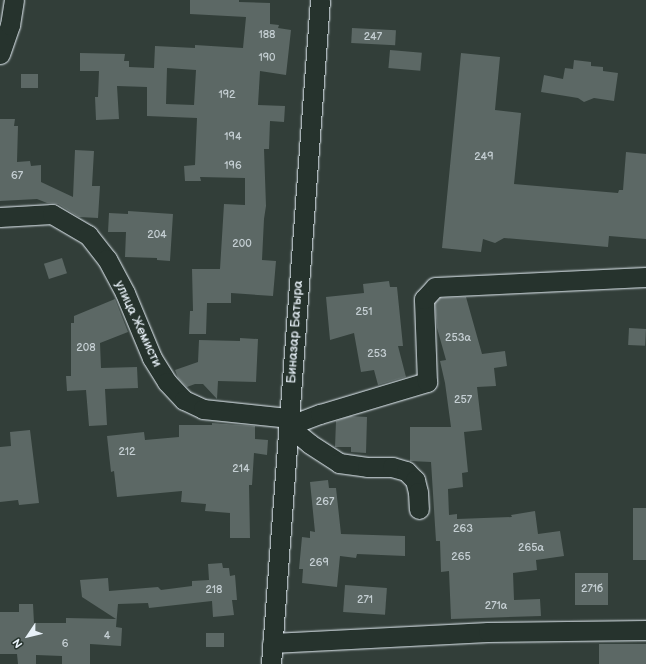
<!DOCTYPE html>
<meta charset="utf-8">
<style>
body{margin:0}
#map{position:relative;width:646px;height:664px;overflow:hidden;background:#323e39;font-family:"Balsamiq Sans",sans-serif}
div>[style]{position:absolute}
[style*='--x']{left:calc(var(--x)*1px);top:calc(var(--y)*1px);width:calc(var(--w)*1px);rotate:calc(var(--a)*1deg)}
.building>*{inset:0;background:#5c6865;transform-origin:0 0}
.roads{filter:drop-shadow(0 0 1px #e8f1f8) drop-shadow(0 0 1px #e8f1f8)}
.minor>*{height:19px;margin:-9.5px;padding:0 9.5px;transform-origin:9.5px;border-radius:9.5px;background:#26332d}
span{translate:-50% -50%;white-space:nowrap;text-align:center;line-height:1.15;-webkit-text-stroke:4px #26332d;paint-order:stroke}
.number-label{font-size:11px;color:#c5cfd3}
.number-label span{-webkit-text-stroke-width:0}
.street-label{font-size:13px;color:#e8f1f8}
.north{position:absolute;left:8px;top:616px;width:40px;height:40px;-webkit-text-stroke:3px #26332d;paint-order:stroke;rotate:235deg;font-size:11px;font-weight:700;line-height:16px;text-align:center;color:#e8f1f8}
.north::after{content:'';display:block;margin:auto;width:14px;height:18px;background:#e8f1f8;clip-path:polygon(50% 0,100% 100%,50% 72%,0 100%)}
</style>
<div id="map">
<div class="building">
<i style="clip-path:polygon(evenodd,190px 0,239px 0,239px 2px,270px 3px,270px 24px,279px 25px,278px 28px,291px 30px,286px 75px,260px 71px,258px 105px,285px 106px,284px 122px,270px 121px,269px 149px,264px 149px,266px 206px,264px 219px,262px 260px,276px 261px,273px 296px,231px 293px,231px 303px,207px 303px,206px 334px,189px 334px,190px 311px,193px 311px,192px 269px,220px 269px,224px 204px,245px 205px,245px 178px,200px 177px,201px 181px,185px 181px,184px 166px,195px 165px,197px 118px,147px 116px,147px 87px,117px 86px,119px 119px,96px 120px,95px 97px,98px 97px,99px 71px,80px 71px,80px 53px,125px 54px,124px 61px,129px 61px,129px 67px,154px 68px,155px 46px,195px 48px,195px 45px,243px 48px,246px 17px,190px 14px,190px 0,167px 68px,196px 70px,194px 105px,166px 104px,167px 68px)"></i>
<i style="left:352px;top:28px;width:44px;height:15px;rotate:3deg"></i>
<i style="left:390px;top:50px;width:32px;height:18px;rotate:5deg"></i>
<i style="clip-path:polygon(461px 53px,500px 57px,495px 110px,521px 113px,514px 184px,618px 193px,619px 190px,623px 190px,626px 152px,646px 154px,646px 239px,609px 236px,608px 247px,504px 238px,495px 243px,483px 239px,481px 252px,442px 248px)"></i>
<i style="clip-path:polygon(574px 60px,591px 62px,591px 66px,603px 67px,603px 71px,618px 73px,614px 101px,594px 98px,584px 102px,578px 98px,541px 92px,544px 75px,563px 79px,565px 68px,573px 69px)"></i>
<i style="left:21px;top:74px;width:17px;height:14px"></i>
<i style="clip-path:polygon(0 119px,15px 119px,14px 126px,18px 126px,17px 162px,30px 161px,31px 166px,41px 165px,41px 182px,73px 197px,75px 150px,94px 151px,92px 186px,100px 186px,98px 218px,79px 217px,58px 204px,47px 203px,37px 199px,0 201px)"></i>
<i style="clip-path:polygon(128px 211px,173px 214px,170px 261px,157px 260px,157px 258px,125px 257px,126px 232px,108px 232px,109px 213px,128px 214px)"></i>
<i style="left:62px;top:258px;width:16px;height:19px;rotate:72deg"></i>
<i style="clip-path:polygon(389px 281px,390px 287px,397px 287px,403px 346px,398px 346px,406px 377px,378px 385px,374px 370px,361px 372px,354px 333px,330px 340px,326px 297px,364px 293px,363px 284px)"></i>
<i style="clip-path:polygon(466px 297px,482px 354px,505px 351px,507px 366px,494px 368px,496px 386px,477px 387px,482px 430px,464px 432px,468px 472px,462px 473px,463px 487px,448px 489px,449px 515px,457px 514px,457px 519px,512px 517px,511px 515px,535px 511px,538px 534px,560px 531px,564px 556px,536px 560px,537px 570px,513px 573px,514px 600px,540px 599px,541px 616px,451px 619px,449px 571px,441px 572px,440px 541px,436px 541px,431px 462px,410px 461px,410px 427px,451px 427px,445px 383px,440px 361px,446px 360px,437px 328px,435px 303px,440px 298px)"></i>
<i style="clip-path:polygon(115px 299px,128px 332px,100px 343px,101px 368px,137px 367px,138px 388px,105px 389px,107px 425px,89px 426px,86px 390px,67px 391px,66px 376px,71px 376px,71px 323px,74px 323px,74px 316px)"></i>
<i style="left:629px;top:328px;width:17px;height:17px;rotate:3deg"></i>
<i style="clip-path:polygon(240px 338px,258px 339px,256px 382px,218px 381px,217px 399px,203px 384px,195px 384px,187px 387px,178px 378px,175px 370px,198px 362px,199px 340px,240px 341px)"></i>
<i style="clip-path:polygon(350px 416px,367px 417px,366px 453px,351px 452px,351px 447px,335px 447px,336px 421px)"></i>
<i style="clip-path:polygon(212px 423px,255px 426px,255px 439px,268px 440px,267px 455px,254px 453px,252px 485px,249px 485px,250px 538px,230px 538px,230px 513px,205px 511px,206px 504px,181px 502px,182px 491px,117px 497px,114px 471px,111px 472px,107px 436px,144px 432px,145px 440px,179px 437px,179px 425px,212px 425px)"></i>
<i style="clip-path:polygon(30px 430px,39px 503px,19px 505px,18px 500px,0 502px,0 447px,11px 446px,10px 432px)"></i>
<i style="clip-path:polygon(328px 480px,329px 488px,336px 488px,341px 534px,405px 536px,405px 556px,357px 554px,356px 558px,340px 556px,337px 587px,302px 583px,303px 569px,299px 569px,302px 537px,310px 538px,310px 531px,315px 532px,310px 482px)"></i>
<i style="left:646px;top:508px;width:52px;height:13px;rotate:90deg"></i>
<i style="clip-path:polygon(222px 563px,223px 568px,229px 568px,230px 576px,235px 575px,237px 600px,232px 600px,234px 615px,213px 617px,212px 601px,149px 608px,148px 603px,118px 604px,116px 627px,122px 628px,121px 646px,90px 644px,90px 664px,62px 664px,62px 656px,36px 655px,36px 664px,18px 664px,17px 654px,0 654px,0 612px,19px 612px,19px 604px,33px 604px,34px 623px,66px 623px,66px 618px,116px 619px,82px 597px,80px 580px,108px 578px,109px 591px,158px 587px,161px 590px,192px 586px,192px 581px,209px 580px,208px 564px)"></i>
<i style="left:608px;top:573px;width:32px;height:33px;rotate:90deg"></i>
<i style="left:345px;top:585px;width:42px;height:27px;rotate:4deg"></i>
<i style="left:206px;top:633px;width:18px;height:14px"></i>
<i style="left:646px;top:644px;width:20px;height:47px;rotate:90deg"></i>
</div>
<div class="roads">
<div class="minor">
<i style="--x:0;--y:54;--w:31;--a:-71"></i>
<i style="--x:10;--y:25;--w:25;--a:-81"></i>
<i style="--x:0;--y:217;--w:52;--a:-3.3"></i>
<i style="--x:52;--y:214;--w:42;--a:30.3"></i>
<i style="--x:88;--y:235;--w:31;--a:52"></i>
<i style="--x:107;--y:259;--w:38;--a:62"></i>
<i style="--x:125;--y:293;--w:70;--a:67.4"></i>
<i style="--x:152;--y:358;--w:28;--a:58"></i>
<i style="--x:167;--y:382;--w:25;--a:47"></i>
<i style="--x:184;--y:400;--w:21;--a:25"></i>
<i style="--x:203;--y:409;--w:85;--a:6"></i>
<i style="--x:288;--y:426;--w:34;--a:-21"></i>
<i style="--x:320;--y:414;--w:112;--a:-16.7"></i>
<i style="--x:427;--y:382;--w:83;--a:-92.1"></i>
<i style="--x:424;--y:299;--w:16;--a:-47"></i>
<i style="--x:435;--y:287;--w:211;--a:-2.7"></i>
<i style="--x:288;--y:426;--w:28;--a:39"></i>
<i style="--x:310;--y:444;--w:35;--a:33"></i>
<i style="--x:339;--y:463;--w:28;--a:8"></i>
<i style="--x:367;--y:467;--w:25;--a:0"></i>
<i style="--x:392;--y:467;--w:15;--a:16"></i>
<i style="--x:406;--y:471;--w:13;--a:45"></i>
<i style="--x:415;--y:480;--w:12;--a:76"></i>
<i style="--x:418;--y:492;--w:17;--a:87"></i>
<i style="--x:272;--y:643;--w:216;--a:-2.9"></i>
<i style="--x:488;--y:632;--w:158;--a:-0.7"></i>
<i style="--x:271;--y:664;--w:666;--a:-85.78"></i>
</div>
</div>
<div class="number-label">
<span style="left:267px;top:35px">188</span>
<span style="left:373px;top:37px">247</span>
<span style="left:267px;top:58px">190</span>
<span style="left:227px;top:95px">192</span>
<span style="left:233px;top:137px">194</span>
<span style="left:484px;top:157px">249</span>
<span style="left:233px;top:166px">196</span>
<span style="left:17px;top:176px">67</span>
<span style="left:157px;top:235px">204</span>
<span style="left:242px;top:244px">200</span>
<span style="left:364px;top:312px">251</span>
<span style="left:458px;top:338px">253а</span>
<span style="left:86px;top:348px">208</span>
<span style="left:377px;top:354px">253</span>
<span style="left:463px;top:400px">257</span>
<span style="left:127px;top:452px">212</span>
<span style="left:241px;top:469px">214</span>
<span style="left:325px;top:502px">267</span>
<span style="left:463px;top:529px">263</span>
<span style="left:531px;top:548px">265а</span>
<span style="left:461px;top:557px">265</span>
<span style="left:319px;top:563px">269</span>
<span style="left:592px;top:589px">271б</span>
<span style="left:214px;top:590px">218</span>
<span style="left:365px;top:600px">271</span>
<span style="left:496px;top:606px">271а</span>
<span style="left:107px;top:636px">4</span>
<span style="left:65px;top:644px">6</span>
</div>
<div class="street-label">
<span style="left:138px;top:324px;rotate:65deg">улица Жемисти</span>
<span style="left:295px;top:332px;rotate:-86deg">Биназар Батыра</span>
</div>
<div class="north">N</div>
</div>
